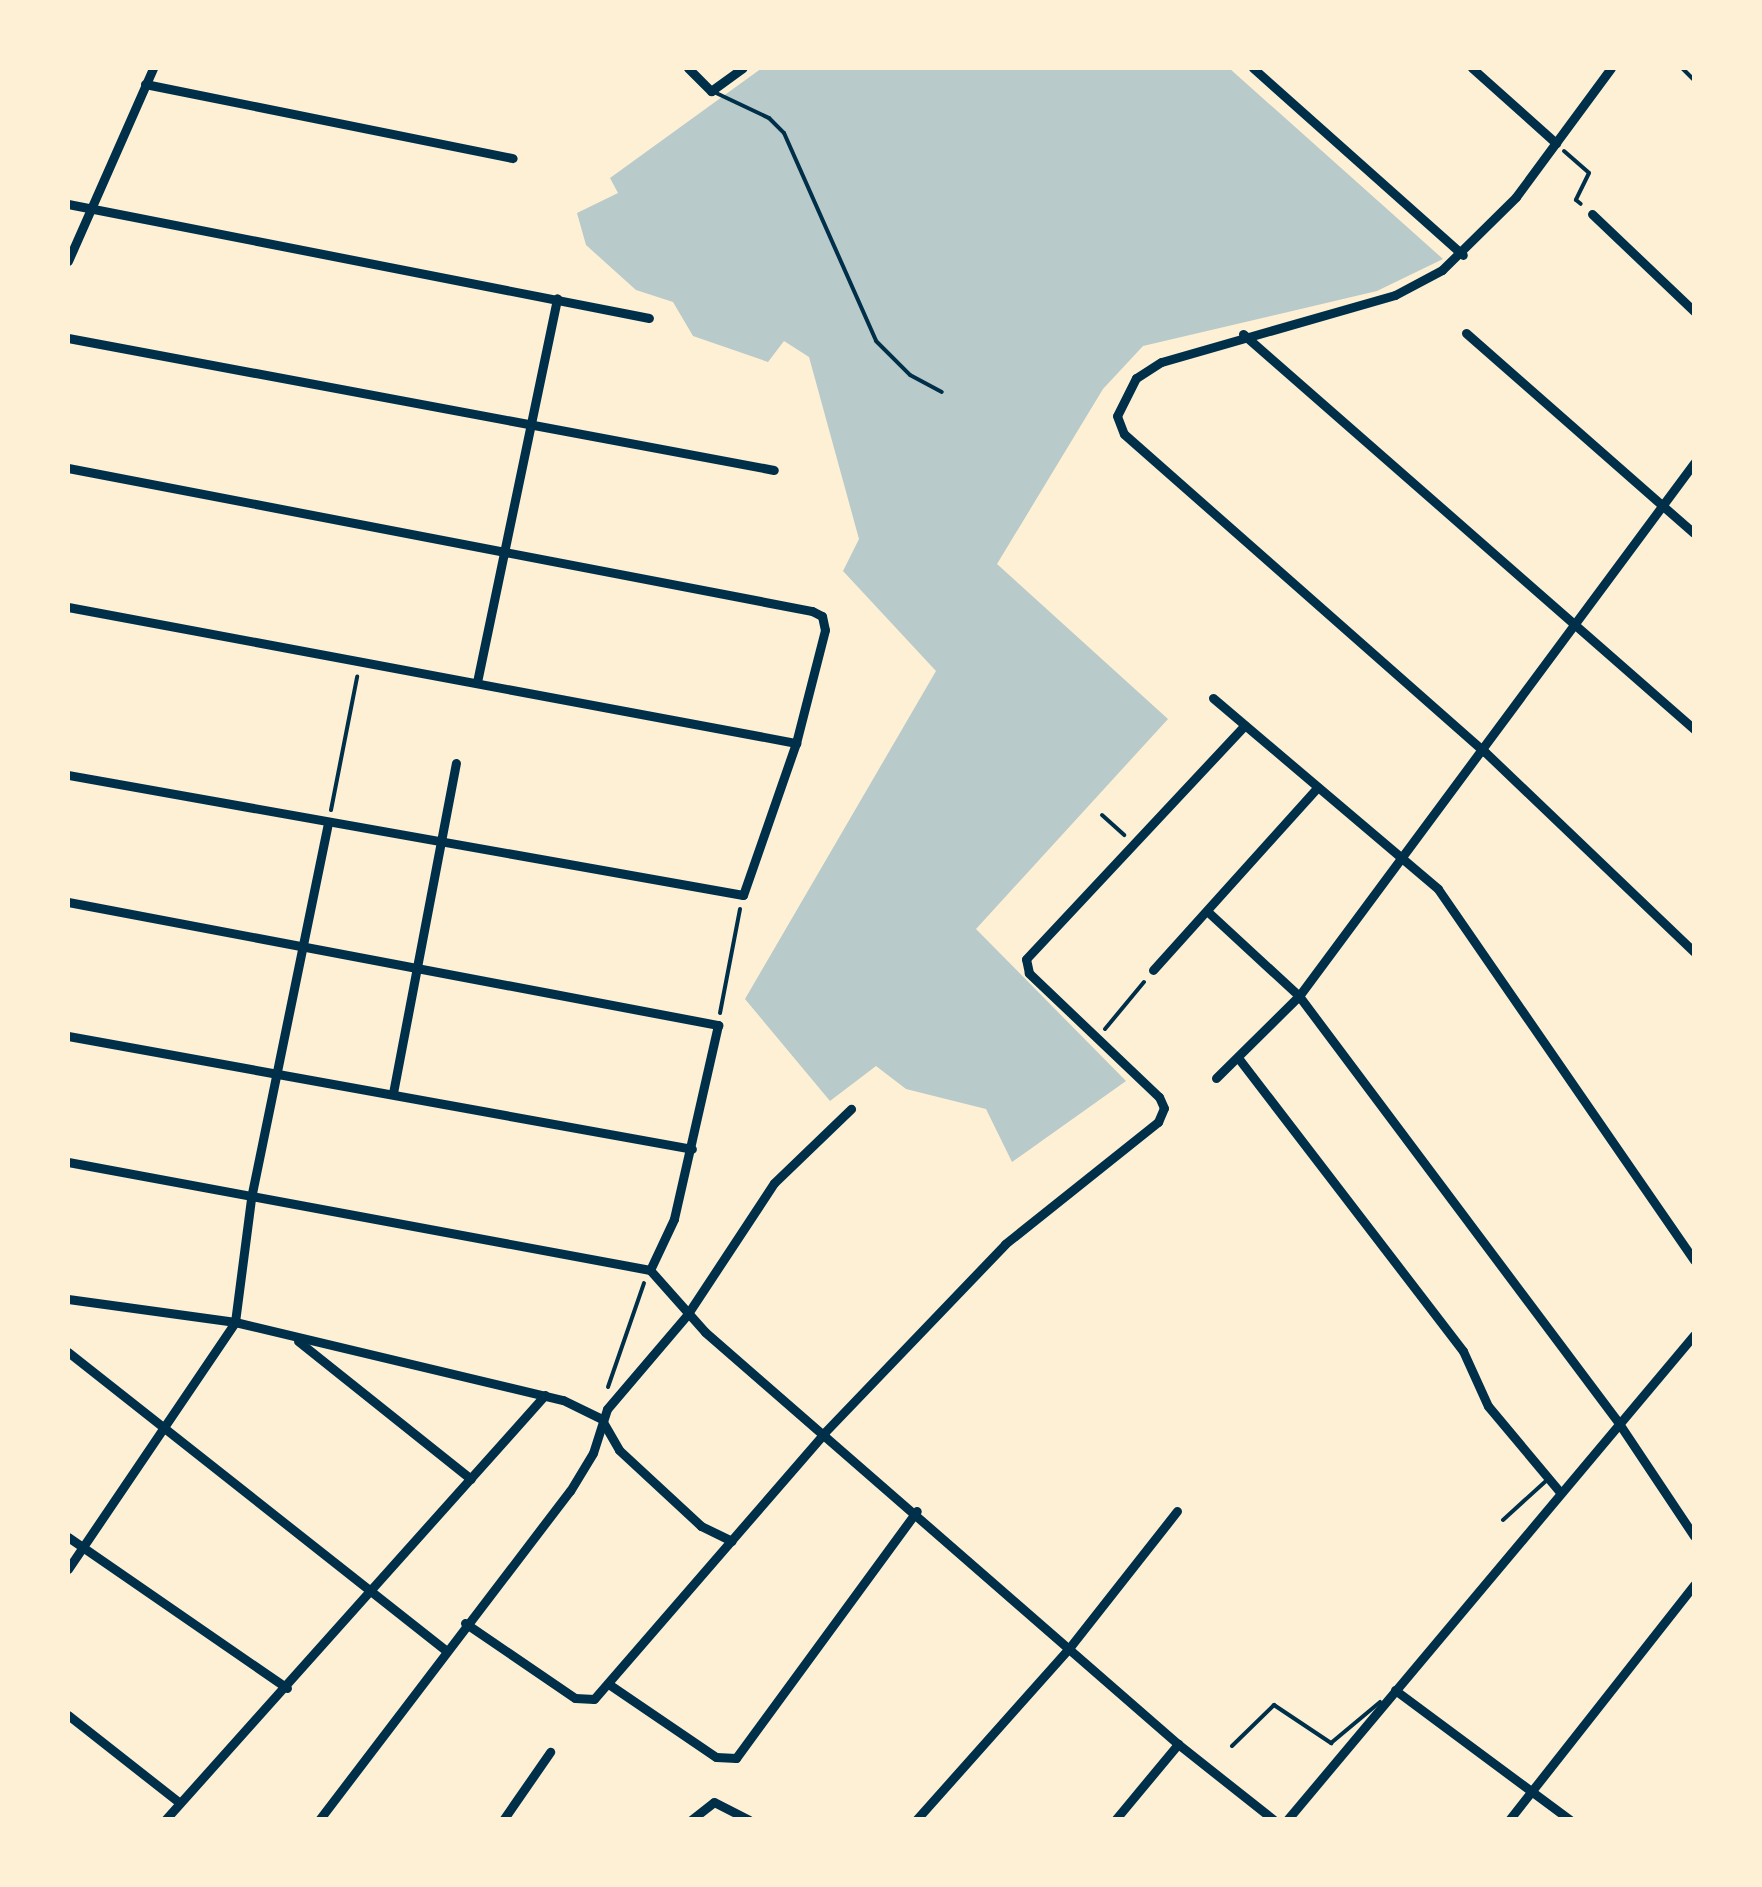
<!DOCTYPE html>
<style>
body{margin:0}
#map{position:relative;width:1762px;height:1887px;overflow:hidden;background:#fdf0d5;font-family:"Noto Sans",sans-serif}
div>[style]{position:absolute}
[style*='--x']{left:calc(var(--x)*1px);top:calc(var(--y)*1px);width:calc(var(--w)*1px);rotate:calc(var(--a)*1deg)}
.green>*{inset:0;background:#b9caca}
.path>*{height:4px;margin:-2px;padding:0 2px;transform-origin:2px;border-radius:2px;background:#003049}
.service>*{height:4px;margin:-2px;padding:0 2px;transform-origin:2px;border-radius:2px;background:#003049}
.minor>*{height:9px;margin:-4.5px;padding:0 4.5px;transform-origin:4.5px;border-radius:4.5px;background:#003049}
span{translate:-50% -50%;white-space:nowrap;text-align:center;line-height:1.15;-webkit-text-stroke:10px #fdf0d5;paint-order:stroke}
.frame{position:absolute;inset:0;border:70px solid #fdf0d5;pointer-events:none}
</style>
<div id="map">
<div class="green">
<i style="clip-path:polygon(762px 68px,1229px 68px,1443px 259px,1377px 291px,1143px 346px,1103px 389px,997px 564px,1168px 719px,976px 929px,1126px 1081px,1012px 1162px,986px 1109px,906px 1089px,876px 1066px,830px 1101px,745px 999px,936px 671px,843px 571px,859px 539px,809px 357px,784px 341px,768px 362px,693px 336px,673px 302px,636px 290px,586px 245px,577px 213px,618px 193px,610px 178px)"></i>
</div>
<div class="path">
<i style="--x:1682;--y:68;--w:17;--a:45"></i>
<i style="--x:1564;--y:151;--w:33;--a:41"></i>
<i style="--x:1589;--y:173;--w:30;--a:116"></i>
<i style="--x:1576;--y:200;--w:6;--a:39"></i>
<i style="--x:331;--y:810;--w:136;--a:-78.9"></i>
<i style="--x:1102;--y:815;--w:30;--a:42"></i>
<i style="--x:720;--y:1013;--w:106;--a:-79.1"></i>
<i style="--x:1105;--y:1029;--w:61;--a:-50.3"></i>
<i style="--x:608;--y:1387;--w:110;--a:-70.9"></i>
</div>
<div class="service">
<i style="--x:714;--y:92;--w:61;--a:25.3"></i>
<i style="--x:769;--y:118;--w:21;--a:45"></i>
<i style="--x:784;--y:133;--w:227;--a:66.1"></i>
<i style="--x:876;--y:341;--w:48;--a:45"></i>
<i style="--x:910;--y:375;--w:36;--a:28"></i>
<i style="--x:1503;--y:1520;--w:61;--a:-42.3"></i>
<i style="--x:1232;--y:1746;--w:59;--a:-44.3"></i>
<i style="--x:1274;--y:1705;--w:69;--a:33.7"></i>
<i style="--x:1331;--y:1743;--w:64;--a:-39.9"></i>
</div>
<div class="minor">
<i style="--x:688;--y:68;--w:33;--a:45"></i>
<i style="--x:711;--y:91;--w:39;--a:-36"></i>
<i style="--x:1253;--y:68;--w:281;--a:41.7"></i>
<i style="--x:1472;--y:68;--w:113;--a:41.8"></i>
<i style="--x:1611;--y:68;--w:160;--a:126.4"></i>
<i style="--x:1516;--y:197;--w:104;--a:135.4"></i>
<i style="--x:1442;--y:270;--w:53;--a:152"></i>
<i style="--x:1395;--y:295;--w:243;--a:164"></i>
<i style="--x:1161;--y:362;--w:30;--a:147"></i>
<i style="--x:1136;--y:378;--w:42;--a:116.6"></i>
<i style="--x:1117;--y:416;--w:19;--a:69"></i>
<i style="--x:1124;--y:434;--w:481;--a:41.4"></i>
<i style="--x:1485;--y:752;--w:289;--a:43.7"></i>
<i style="--x:145;--y:84;--w:375;--a:11.4"></i>
<i style="--x:68;--y:204;--w:592;--a:11.1"></i>
<i style="--x:1592;--y:214;--w:141;--a:43.6"></i>
<i style="--x:68;--y:261;--w:211;--a:-66.2"></i>
<i style="--x:1466;--y:333;--w:303;--a:41.3"></i>
<i style="--x:1243;--y:334;--w:600;--a:41.21"></i>
<i style="--x:68;--y:338;--w:718;--a:10.59"></i>
<i style="--x:68;--y:468;--w:758;--a:10.88"></i>
<i style="--x:812;--y:611;--w:11;--a:27"></i>
<i style="--x:822;--y:616;--w:14;--a:78"></i>
<i style="--x:825;--y:630;--w:117;--a:104.4"></i>
<i style="--x:796;--y:743;--w:161;--a:109.2"></i>
<i style="--x:743;--y:895;--w:686;--a:-169.92"></i>
<i style="--x:68;--y:607;--w:741;--a:10.58"></i>
<i style="--x:477;--y:682;--w:392;--a:-78.2"></i>
<i style="--x:1213;--y:698;--w:295;--a:40.3"></i>
<i style="--x:1438;--y:889;--w:451;--a:55.4"></i>
<i style="--x:68;--y:902;--w:662;--a:10.72"></i>
<i style="--x:718;--y:1025;--w:199;--a:102.8"></i>
<i style="--x:674;--y:1219;--w:56;--a:115.2"></i>
<i style="--x:1207;--y:911;--w:125;--a:42.7"></i>
<i style="--x:1299;--y:996;--w:532;--a:53.17"></i>
<i style="--x:1618;--y:1422;--w:137;--a:56.3"></i>
<i style="--x:1153;--y:970;--w:246;--a:-48"></i>
<i style="--x:68;--y:1036;--w:634;--a:10.26"></i>
<i style="--x:1239;--y:1059;--w:368;--a:52.5"></i>
<i style="--x:1463;--y:1351;--w:60;--a:65.6"></i>
<i style="--x:1488;--y:1406;--w:111;--a:50.1"></i>
<i style="--x:1216;--y:1078;--w:117;--a:-44.7"></i>
<i style="--x:1299;--y:996;--w:663;--a:-53.46"></i>
<i style="--x:393;--y:1093;--w:336;--a:-79.2"></i>
<i style="--x:68;--y:1162;--w:592;--a:10.51"></i>
<i style="--x:650;--y:1270;--w:83;--a:48.4"></i>
<i style="--x:705;--y:1332;--w:627;--a:41.06"></i>
<i style="--x:1178;--y:1744;--w:122;--a:38.4"></i>
<i style="--x:68;--y:1299;--w:169;--a:7.8"></i>
<i style="--x:235;--y:1322;--w:337;--a:13.4"></i>
<i style="--x:563;--y:1400;--w:43;--a:26"></i>
<i style="--x:298;--y:1341;--w:221;--a:38.6"></i>
<i style="--x:68;--y:1352;--w:479;--a:38.3"></i>
<i style="--x:603;--y:1422;--w:32;--a:60"></i>
<i style="--x:619;--y:1450;--w:112;--a:42.8"></i>
<i style="--x:701;--y:1526;--w:34;--a:26"></i>
<i style="--x:68;--y:1537;--w:266;--a:34.6"></i>
<i style="--x:68;--y:1569;--w:298;--a:-55.9"></i>
<i style="--x:235;--y:1322;--w:125;--a:-82.6"></i>
<i style="--x:251;--y:1198;--w:382;--a:-78.4"></i>
<i style="--x:465;--y:1623;--w:133;--a:34.3"></i>
<i style="--x:575;--y:1698;--w:19;--a:3"></i>
<i style="--x:594;--y:1699;--w:353;--a:-49.1"></i>
<i style="--x:825;--y:1432;--w:260;--a:-46.2"></i>
<i style="--x:1005;--y:1244;--w:196;--a:-38.6"></i>
<i style="--x:1158;--y:1122;--w:15;--a:-67"></i>
<i style="--x:1164;--y:1108;--w:12;--a:-114"></i>
<i style="--x:1159;--y:1097;--w:180;--a:-136.4"></i>
<i style="--x:1029;--y:973;--w:14;--a:-102"></i>
<i style="--x:1026;--y:959;--w:320;--a:-46.9"></i>
<i style="--x:610;--y:1685;--w:128;--a:34.2"></i>
<i style="--x:716;--y:1757;--w:20;--a:3"></i>
<i style="--x:736;--y:1758;--w:306;--a:-53.8"></i>
<i style="--x:1395;--y:1690;--w:218;--a:36.6"></i>
<i style="--x:68;--y:1715;--w:142;--a:38.2"></i>
<i style="--x:165;--y:1820;--w:570;--a:-48.2"></i>
<i style="--x:319;--y:1820;--w:414;--a:-52.7"></i>
<i style="--x:570;--y:1491;--w:44;--a:-58.8"></i>
<i style="--x:593;--y:1453;--w:46;--a:-72.3"></i>
<i style="--x:607;--y:1409;--w:123;--a:-49.6"></i>
<i style="--x:687;--y:1315;--w:158;--a:-56.6"></i>
<i style="--x:774;--y:1183;--w:107;--a:-43.9"></i>
<i style="--x:503;--y:1820;--w:83;--a:-55.3"></i>
<i style="--x:691;--y:1820;--w:29;--a:-38"></i>
<i style="--x:714;--y:1802;--w:39;--a:27"></i>
<i style="--x:916;--y:1820;--w:232;--a:-48.3"></i>
<i style="--x:1070;--y:1647;--w:173;--a:-51.8"></i>
<i style="--x:1115;--y:1820;--w:99;--a:-50.3"></i>
<i style="--x:1287;--y:1820;--w:633;--a:-50"></i>
<i style="--x:1509;--y:1820;--w:299;--a:-51.8"></i>
</div>
<div class="frame"></div>
</div>
